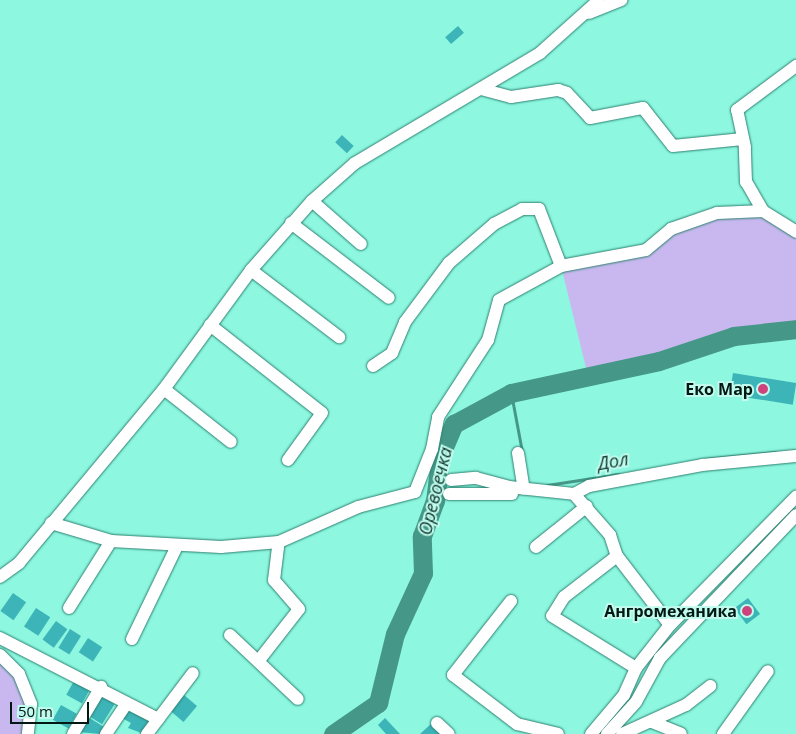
<!DOCTYPE html>
<meta charset="utf-8">
<style>
body{margin:0}
#map{position:relative;width:796px;height:734px;overflow:hidden;background:#8df7e0;font-family:"Open Sans",sans-serif}
div>[style]{position:absolute}
[style*='--x']{left:calc(var(--x)*1px);top:calc(var(--y)*1px);width:calc(var(--w)*1px);rotate:calc(var(--a)*1deg)}
.green>*{inset:0;background:#c8b8ef}
.stream>*{height:3px;margin:-1.5px;padding:0 1.5px;transform-origin:1.5px;border-radius:1.5px;background:#459787}
.river>*{height:19px;margin:-9.5px;padding:0 9.5px;transform-origin:9.5px;border-radius:9.5px;background:#459787}
.building>*{inset:0;background:#3cb4b8;transform-origin:0 0}
.roads{filter:drop-shadow(0 0 1px #2d8070) drop-shadow(0 0 1px #2d8070)}
.minor>*{height:12px;margin:-6px;padding:0 6px;transform-origin:6px;border-radius:6px;background:#fff}
.dots>*{width:14px;height:14px;translate:-50% -50%;box-sizing:border-box;border:2px solid #c0fbed;border-radius:50%}
span{translate:-50% -50%;white-space:nowrap;text-align:center;line-height:1.15;-webkit-text-stroke:4px #c0fbed;paint-order:stroke}
.poi-label{font-size:16px;color:#021813;font-weight:700}
.right{translate:-100% -50%;text-align:right}
.water-label{font-size:18px;color:#123931;font-style:italic}
.scale{position:absolute;left:10px;top:702px;width:79px;height:22px;box-sizing:border-box;border:2px solid #021813;border-top:0;padding-left:6px;font-size:15px;line-height:18px;white-space:nowrap;color:#021813;-webkit-text-stroke:4px #c0fbed;paint-order:stroke}
</style>
<div id="map">
<div class="green">
<i style="clip-path:polygon(763px 211px,796px 232px,796px 329px,734px 336px,659px 361px,588px 376px,561px 266px,646px 250px,671px 229px,717px 213px)"></i>
<i style="clip-path:polygon(0 655px,26px 691px,28px 734px,0 734px)"></i>
</div>
<div class="stream">
<i style="--x:511;--y:393;--w:60;--a:79.4"></i>
<i style="--x:705;--y:459;--w:71;--a:-5.6"></i>
<i style="--x:547;--y:485;--w:72;--a:-8.8"></i>
<i style="--x:343;--y:734;--w:4;--a:-76"></i>
</div>
<div class="river">
<i style="--x:333;--y:734;--w:55;--a:-34.6"></i>
<i style="--x:378;--y:703;--w:71;--a:-76.2"></i>
<i style="--x:395;--y:634;--w:67;--a:-65.3"></i>
<i style="--x:423;--y:573;--w:37;--a:-92"></i>
<i style="--x:422;--y:536;--w:37;--a:-70"></i>
<i style="--x:435;--y:501;--w:47;--a:-82.7"></i>
<i style="--x:441;--y:454;--w:33;--a:-67"></i>
<i style="--x:454;--y:424;--w:65;--a:-28.5"></i>
<i style="--x:511;--y:393;--w:151;--a:-12.2"></i>
<i style="--x:659;--y:361;--w:79;--a:-18.4"></i>
<i style="--x:734;--y:336;--w:62;--a:-6.4"></i>
</div>
<div class="building">
<i style="left:458px;top:26px;width:9px;height:17px;rotate:49deg"></i>
<i style="left:342px;top:135px;width:16px;height:10px;rotate:43deg"></i>
<i style="left:733px;top:373px;width:64px;height:22px;rotate:9deg"></i>
<i style="left:13px;top:593px;width:16px;height:22px;rotate:35deg"></i>
<i style="left:748px;top:598px;width:20px;height:17px;rotate:53deg"></i>
<i style="left:36px;top:608px;width:17px;height:22px;rotate:33deg"></i>
<i style="left:56px;top:621px;width:14px;height:23px;rotate:36deg"></i>
<i style="left:70px;top:629px;width:13px;height:22px;rotate:32deg"></i>
<i style="left:88px;top:638px;width:17px;height:17px;rotate:33deg"></i>
<i style="left:75px;top:679px;width:18px;height:18px;rotate:29deg"></i>
<i style="left:184px;top:695px;width:17px;height:21px;rotate:40deg"></i>
<i style="left:102px;top:696px;width:15px;height:24px;rotate:32deg"></i>
<i style="left:61px;top:705px;width:18px;height:17px;rotate:29deg"></i>
<i style="clip-path:polygon(128px 708px,151px 721px,144px 734px,128px 728px,131px 723px,122px 718px)"></i>
<i style="clip-path:polygon(88px 717px,104px 727px,100px 734px,78px 732px)"></i>
<i style="clip-path:polygon(385px 718px,400px 734px,386px 734px,378px 725px)"></i>
<i style="clip-path:polygon(432px 723px,443px 734px,420px 734px)"></i>
</div>
<div class="roads">
<div class="minor">
<i style="--x:589;--y:13;--w:35;--a:-22"></i>
<i style="--x:481;--y:89;--w:31;--a:15"></i>
<i style="--x:511;--y:97;--w:48;--a:-8.5"></i>
<i style="--x:558;--y:90;--w:9;--a:18"></i>
<i style="--x:567;--y:93;--w:34;--a:47"></i>
<i style="--x:590;--y:118;--w:54;--a:-10.7"></i>
<i style="--x:643;--y:108;--w:48;--a:51.7"></i>
<i style="--x:673;--y:146;--w:70;--a:-5.7"></i>
<i style="--x:312;--y:201;--w:65;--a:41.3"></i>
<i style="--x:763;--y:211;--w:34;--a:-120"></i>
<i style="--x:746;--y:182;--w:35;--a:-92"></i>
<i style="--x:745;--y:147;--w:38;--a:-102"></i>
<i style="--x:737;--y:110;--w:74;--a:-36.7"></i>
<i style="--x:291;--y:223;--w:123;--a:37.4"></i>
<i style="--x:251;--y:270;--w:111;--a:37.3"></i>
<i style="--x:210;--y:325;--w:142;--a:38.2"></i>
<i style="--x:322;--y:413;--w:58;--a:125.9"></i>
<i style="--x:373;--y:366;--w:23;--a:-34"></i>
<i style="--x:392;--y:353;--w:34;--a:-67"></i>
<i style="--x:405;--y:322;--w:74;--a:-53.3"></i>
<i style="--x:449;--y:263;--w:60;--a:-40.9"></i>
<i style="--x:494;--y:224;--w:32;--a:-28"></i>
<i style="--x:522;--y:209;--w:17;--a:0"></i>
<i style="--x:539;--y:209;--w:61;--a:68.9"></i>
<i style="--x:164;--y:389;--w:85;--a:38.3"></i>
<i style="--x:518;--y:453;--w:36;--a:81"></i>
<i style="--x:451;--y:480;--w:25;--a:-5"></i>
<i style="--x:476;--y:478;--w:34;--a:15"></i>
<i style="--x:509;--y:487;--w:65;--a:6.1"></i>
<i style="--x:574;--y:494;--w:17;--a:-28"></i>
<i style="--x:589;--y:486;--w:115;--a:-10.5"></i>
<i style="--x:702;--y:465;--w:94;--a:-5.5"></i>
<i style="--x:449;--y:494;--w:63;--a:0"></i>
<i style="--x:574;--y:494;--w:55;--a:48.7"></i>
<i style="--x:610;--y:535;--w:22;--a:72"></i>
<i style="--x:617;--y:556;--w:87;--a:52.5"></i>
<i style="--x:51;--y:523;--w:63;--a:16.7"></i>
<i style="--x:111;--y:541;--w:110;--a:3.1"></i>
<i style="--x:221;--y:547;--w:58;--a:-4.9"></i>
<i style="--x:279;--y:542;--w:86;--a:-23.9"></i>
<i style="--x:358;--y:507;--w:59;--a:-14.7"></i>
<i style="--x:415;--y:492;--w:46;--a:-68.4"></i>
<i style="--x:432;--y:449;--w:33;--a:-79"></i>
<i style="--x:438;--y:417;--w:92;--a:-57"></i>
<i style="--x:488;--y:340;--w:41;--a:-74.6"></i>
<i style="--x:499;--y:300;--w:71;--a:-28.7"></i>
<i style="--x:561;--y:266;--w:86;--a:-10.7"></i>
<i style="--x:646;--y:250;--w:33;--a:-40"></i>
<i style="--x:671;--y:229;--w:49;--a:-19.2"></i>
<i style="--x:717;--y:213;--w:46;--a:-2.5"></i>
<i style="--x:763;--y:211;--w:39;--a:32"></i>
<i style="--x:536;--y:547;--w:65;--a:-38.8"></i>
<i style="--x:617;--y:556;--w:67;--a:142.3"></i>
<i style="--x:564;--y:597;--w:22;--a:122"></i>
<i style="--x:552;--y:616;--w:99;--a:31.8"></i>
<i style="--x:0;--y:577;--w:24;--a:-36"></i>
<i style="--x:19;--y:563;--w:226;--a:-50.2"></i>
<i style="--x:164;--y:389;--w:147;--a:-53.8"></i>
<i style="--x:251;--y:270;--w:92;--a:-48.5"></i>
<i style="--x:312;--y:201;--w:57;--a:-41.5"></i>
<i style="--x:355;--y:163;--w:215;--a:-30.7"></i>
<i style="--x:540;--y:53;--w:79;--a:-41.9"></i>
<i style="--x:511;--y:601;--w:94;--a:128.1"></i>
<i style="--x:453;--y:675;--w:81;--a:37.4"></i>
<i style="--x:517;--y:724;--w:42;--a:13.7"></i>
<i style="--x:69;--y:608;--w:79;--a:-57.9"></i>
<i style="--x:230;--y:635;--w:93;--a:43.3"></i>
<i style="--x:0;--y:638;--w:178;--a:27.1"></i>
<i style="--x:132;--y:639;--w:103;--a:-64.2"></i>
<i style="--x:0;--y:655;--w:27;--a:45"></i>
<i style="--x:19;--y:674;--w:32;--a:68"></i>
<i style="--x:31;--y:704;--w:30;--a:96"></i>
<i style="--x:260;--y:659;--w:63;--a:-52"></i>
<i style="--x:299;--y:609;--w:38;--a:-131"></i>
<i style="--x:274;--y:580;--w:38;--a:-83"></i>
<i style="--x:652;--y:722;--w:31;--a:22"></i>
<i style="--x:437;--y:723;--w:16;--a:43"></i>
<i style="--x:73;--y:734;--w:55;--a:-59.2"></i>
<i style="--x:106;--y:734;--w:36;--a:-56"></i>
<i style="--x:147;--y:734;--w:76;--a:-53"></i>
<i style="--x:591;--y:734;--w:51;--a:-49.8"></i>
<i style="--x:624;--y:695;--w:30;--a:-66"></i>
<i style="--x:636;--y:668;--w:55;--a:-51.7"></i>
<i style="--x:670;--y:625;--w:180;--a:-45.5"></i>
<i style="--x:607;--y:734;--w:43;--a:-47.8"></i>
<i style="--x:636;--y:702;--w:50;--a:-61.4"></i>
<i style="--x:660;--y:658;--w:197;--a:-46.4"></i>
<i style="--x:622;--y:734;--w:70;--a:-24.4"></i>
<i style="--x:686;--y:705;--w:31;--a:-38"></i>
<i style="--x:723;--y:734;--w:77;--a:-54.5"></i>
</div>
</div>
<div class="dots">
<i style="left:763px;top:389px;background:#cd447d"></i>
<i style="left:747px;top:611px;background:#cd447d"></i>
</div>
<div class="poi-label">
<span class="right" style="left:753px;top:389px">Еко Мар</span>
<span class="right" style="left:737px;top:611px">Ангромеханика</span>
</div>
<div class="water-label">
<span style="left:613px;top:461px;rotate:-10deg">Дол</span>
<span style="left:435px;top:491px;rotate:-76deg">Оревоечка</span>
</div>
<div class="scale">50 m</div>
</div>
